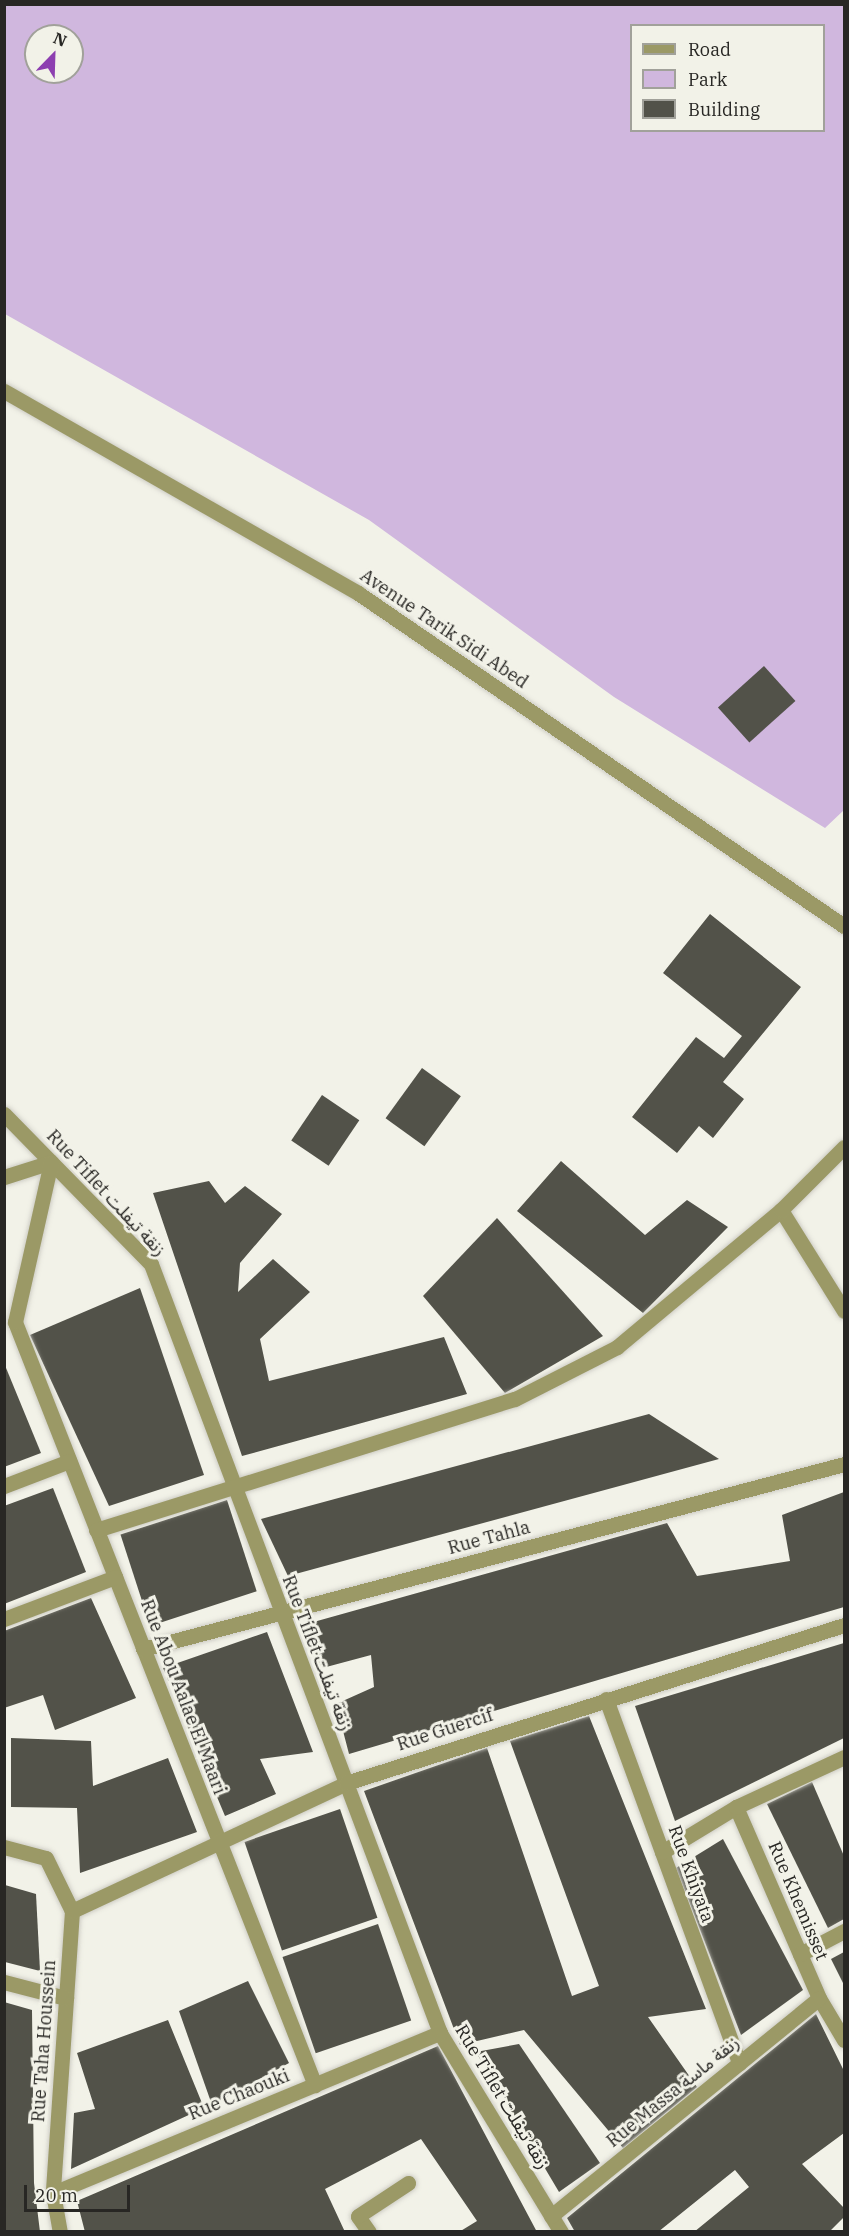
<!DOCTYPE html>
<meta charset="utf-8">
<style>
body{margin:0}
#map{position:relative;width:849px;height:2236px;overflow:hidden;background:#f2f2e8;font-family:"IBM Plex Serif","Noto Sans Arabic",serif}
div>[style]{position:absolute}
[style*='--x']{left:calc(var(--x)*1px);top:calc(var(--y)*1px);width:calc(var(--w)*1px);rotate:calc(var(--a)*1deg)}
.green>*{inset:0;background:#d0b7de}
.building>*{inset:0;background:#525249;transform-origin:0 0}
.roads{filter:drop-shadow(0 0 2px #cecdc5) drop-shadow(0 0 2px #cecdc5)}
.minor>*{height:15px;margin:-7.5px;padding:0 7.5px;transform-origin:7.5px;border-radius:7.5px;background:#9b9966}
span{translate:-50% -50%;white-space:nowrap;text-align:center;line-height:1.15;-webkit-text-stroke:6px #f2f2e8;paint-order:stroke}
.street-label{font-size:18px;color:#282724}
.frame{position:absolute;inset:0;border:6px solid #282724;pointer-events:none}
.legend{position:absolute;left:630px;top:24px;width:195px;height:108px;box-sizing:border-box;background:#f2f2e8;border:2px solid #a1a19a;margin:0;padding:8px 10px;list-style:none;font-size:18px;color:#282724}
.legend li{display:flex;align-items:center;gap:12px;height:30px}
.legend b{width:30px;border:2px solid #a1a19a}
.north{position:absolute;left:24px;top:24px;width:60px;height:60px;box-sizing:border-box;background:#f2f2e8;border:2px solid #a1a19a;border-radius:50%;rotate:23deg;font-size:16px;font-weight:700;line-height:24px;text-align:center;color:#282724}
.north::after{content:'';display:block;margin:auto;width:21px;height:27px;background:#8d3fb0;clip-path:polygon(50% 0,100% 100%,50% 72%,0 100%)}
.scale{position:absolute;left:24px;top:2185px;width:106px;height:27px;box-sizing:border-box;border:3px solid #282724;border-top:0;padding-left:8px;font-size:18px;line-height:21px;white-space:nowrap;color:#282724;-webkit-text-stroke:4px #f2f2e8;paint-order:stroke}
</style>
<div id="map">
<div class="green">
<i style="clip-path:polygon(evenodd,5px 5px,844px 5px,844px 810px,825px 828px,614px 697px,369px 520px,5px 314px,5px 5px,632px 26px,824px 26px,824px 130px,632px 130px,632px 26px,5px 5px,36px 36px,72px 36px,72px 72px,36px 72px,36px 36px)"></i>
</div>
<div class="building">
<i style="left:764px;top:666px;width:47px;height:62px;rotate:48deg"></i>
<i style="clip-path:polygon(710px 914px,801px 987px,723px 1082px,744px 1099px,713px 1138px,699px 1126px,677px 1153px,632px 1117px,696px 1037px,724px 1058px,742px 1036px,663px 973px)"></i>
<i style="left:422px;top:1068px;width:48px;height:62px;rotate:36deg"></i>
<i style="left:322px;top:1095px;width:45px;height:55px;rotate:34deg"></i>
<i style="clip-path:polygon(561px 1161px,645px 1235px,687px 1200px,728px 1227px,643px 1313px,517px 1211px)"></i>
<i style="clip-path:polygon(209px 1181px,225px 1203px,245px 1186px,282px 1214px,240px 1263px,238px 1292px,273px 1259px,310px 1292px,260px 1339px,269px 1381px,444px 1337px,467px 1394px,242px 1456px,153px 1193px)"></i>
<i style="clip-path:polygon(497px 1218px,603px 1336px,505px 1393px,423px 1296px)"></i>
<i style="clip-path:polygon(140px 1288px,204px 1475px,109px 1506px,30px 1335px)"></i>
<i style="clip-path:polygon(4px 1363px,41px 1453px,4px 1467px)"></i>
<i style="clip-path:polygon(649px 1414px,719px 1459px,288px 1576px,261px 1519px)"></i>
<i style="clip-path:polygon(53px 1488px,86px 1572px,4px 1604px,4px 1506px)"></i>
<i style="clip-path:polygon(844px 1492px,844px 1607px,349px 1754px,336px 1704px,374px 1687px,371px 1655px,315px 1670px,310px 1623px,667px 1523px,697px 1576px,790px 1561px,782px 1515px)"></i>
<i style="left:227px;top:1500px;width:96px;height:112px;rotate:72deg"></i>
<i style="clip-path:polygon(91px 1598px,136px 1698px,55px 1730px,43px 1695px,4px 1708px,4px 1631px)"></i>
<i style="clip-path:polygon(267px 1632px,313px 1752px,260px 1759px,276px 1794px,225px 1816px,163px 1668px)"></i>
<i style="clip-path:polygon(844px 1643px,844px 1738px,675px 1821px,635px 1706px)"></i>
<i style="clip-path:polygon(589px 1716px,706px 2009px,648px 2017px,697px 2087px,623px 2148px,524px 2030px,460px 2045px,364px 1791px,487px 1748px,572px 1996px,599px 1986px,510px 1741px)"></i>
<i style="clip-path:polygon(11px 1738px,91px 1741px,93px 1786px,168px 1758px,197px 1832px,80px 1873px,77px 1808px,11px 1807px)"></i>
<i style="clip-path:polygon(812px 1782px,844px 1856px,844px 1919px,828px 1928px,767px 1804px)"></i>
<i style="left:340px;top:1809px;width:115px;height:101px;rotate:71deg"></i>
<i style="clip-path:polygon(723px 1839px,803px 1990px,741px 2035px,676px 1868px)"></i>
<i style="clip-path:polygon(5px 1885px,36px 1894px,40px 1971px,5px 1962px)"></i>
<i style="left:378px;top:1924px;width:102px;height:101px;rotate:71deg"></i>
<i style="clip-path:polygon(844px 1952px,844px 1985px,831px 1959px)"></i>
<i style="clip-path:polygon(248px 1981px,289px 2063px,212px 2105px,179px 2011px)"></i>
<i style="clip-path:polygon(4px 2002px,32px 2010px,34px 2183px,40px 2232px,4px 2232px)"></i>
<i style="clip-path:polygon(816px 2014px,844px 2071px,844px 2133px,802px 2164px,844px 2208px,844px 2217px,829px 2232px,694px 2232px,749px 2187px,735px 2170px,658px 2232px,575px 2232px,567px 2218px)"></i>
<i style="clip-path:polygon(168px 2020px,204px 2108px,71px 2169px,74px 2113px,95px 2109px,77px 2053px)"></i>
<i style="clip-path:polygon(519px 2044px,600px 2163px,559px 2192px,476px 2052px)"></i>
<i style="clip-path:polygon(438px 2046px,537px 2232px,459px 2232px,477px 2221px,421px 2139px,325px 2189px,345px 2232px,85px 2232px,77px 2201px)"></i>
</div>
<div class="roads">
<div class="minor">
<i style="--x:4;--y:391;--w:408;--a:29.7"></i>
<i style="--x:358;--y:593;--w:589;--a:34.42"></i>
<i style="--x:4;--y:1114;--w:210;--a:45.6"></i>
<i style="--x:151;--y:1264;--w:822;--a:69.4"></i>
<i style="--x:440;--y:2033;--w:233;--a:58.7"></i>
<i style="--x:4;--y:1177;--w:49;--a:-17.7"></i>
<i style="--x:781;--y:1210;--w:119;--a:58"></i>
<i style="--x:15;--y:1322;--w:820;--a:68.54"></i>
<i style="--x:15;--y:1322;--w:164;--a:-77.3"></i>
<i style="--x:4;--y:1486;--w:70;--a:-21"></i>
<i style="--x:96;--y:1530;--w:439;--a:-17.4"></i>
<i style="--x:515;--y:1399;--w:114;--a:-27"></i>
<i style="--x:617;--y:1347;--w:214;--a:-39.9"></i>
<i style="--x:781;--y:1210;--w:89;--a:-45"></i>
<i style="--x:4;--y:1619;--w:119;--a:-20.7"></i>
<i style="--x:143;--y:1649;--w:725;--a:-14.78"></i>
<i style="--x:606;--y:1699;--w:388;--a:69.9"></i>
<i style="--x:736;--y:1807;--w:208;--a:66.5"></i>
<i style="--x:819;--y:1998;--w:49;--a:59.2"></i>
<i style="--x:4;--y:1847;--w:43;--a:14.7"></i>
<i style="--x:46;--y:1858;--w:59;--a:63.9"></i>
<i style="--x:72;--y:1911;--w:283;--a:93.9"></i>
<i style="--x:53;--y:2193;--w:40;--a:80"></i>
<i style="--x:662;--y:1852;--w:87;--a:-31.3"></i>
<i style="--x:736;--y:1807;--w:119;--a:-24.8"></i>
<i style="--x:72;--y:1911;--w:302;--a:-25"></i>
<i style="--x:346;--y:1783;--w:522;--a:-17.6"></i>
<i style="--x:800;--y:1954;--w:50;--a:-27.6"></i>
<i style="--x:4;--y:1982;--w:64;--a:14.5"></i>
<i style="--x:53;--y:2193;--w:419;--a:-22.5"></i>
<i style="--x:551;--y:2216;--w:345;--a:-39.1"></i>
<i style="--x:369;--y:2232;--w:19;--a:-125"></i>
<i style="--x:358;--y:2216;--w:60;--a:-33.4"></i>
</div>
</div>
<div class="street-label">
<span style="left:444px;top:629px;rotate:34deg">Avenue Tarik Sidi Abed</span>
<span style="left:106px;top:1193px;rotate:47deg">Rue Tiflet زنقة تيفلت</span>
<span style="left:489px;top:1538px;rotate:-15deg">Rue Tahla</span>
<span style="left:317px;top:1653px;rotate:69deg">Rue Tiflet زنقة تيفلت</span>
<span style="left:183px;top:1697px;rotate:69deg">Rue Abou Aalae El Maari</span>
<span style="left:445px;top:1730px;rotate:-18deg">Rue Guercif</span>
<span style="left:691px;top:1874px;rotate:70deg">Rue Khiyata</span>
<span style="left:798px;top:1901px;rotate:67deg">Rue Khemisset</span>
<span style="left:44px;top:2041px;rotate:-86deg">Rue Taha Houssein</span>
<span style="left:673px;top:2092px;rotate:-39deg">Rue Massa زنقة ماسة</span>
<span style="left:239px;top:2095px;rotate:-22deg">Rue Chaouki</span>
<span style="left:502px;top:2097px;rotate:59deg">Rue Tiflet زنقة تيفلت</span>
</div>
<div class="frame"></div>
<ul class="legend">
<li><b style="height:8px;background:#9b9966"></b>Road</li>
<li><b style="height:16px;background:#d0b7de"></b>Park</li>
<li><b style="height:16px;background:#525249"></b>Building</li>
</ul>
<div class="north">N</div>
<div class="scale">20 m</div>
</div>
